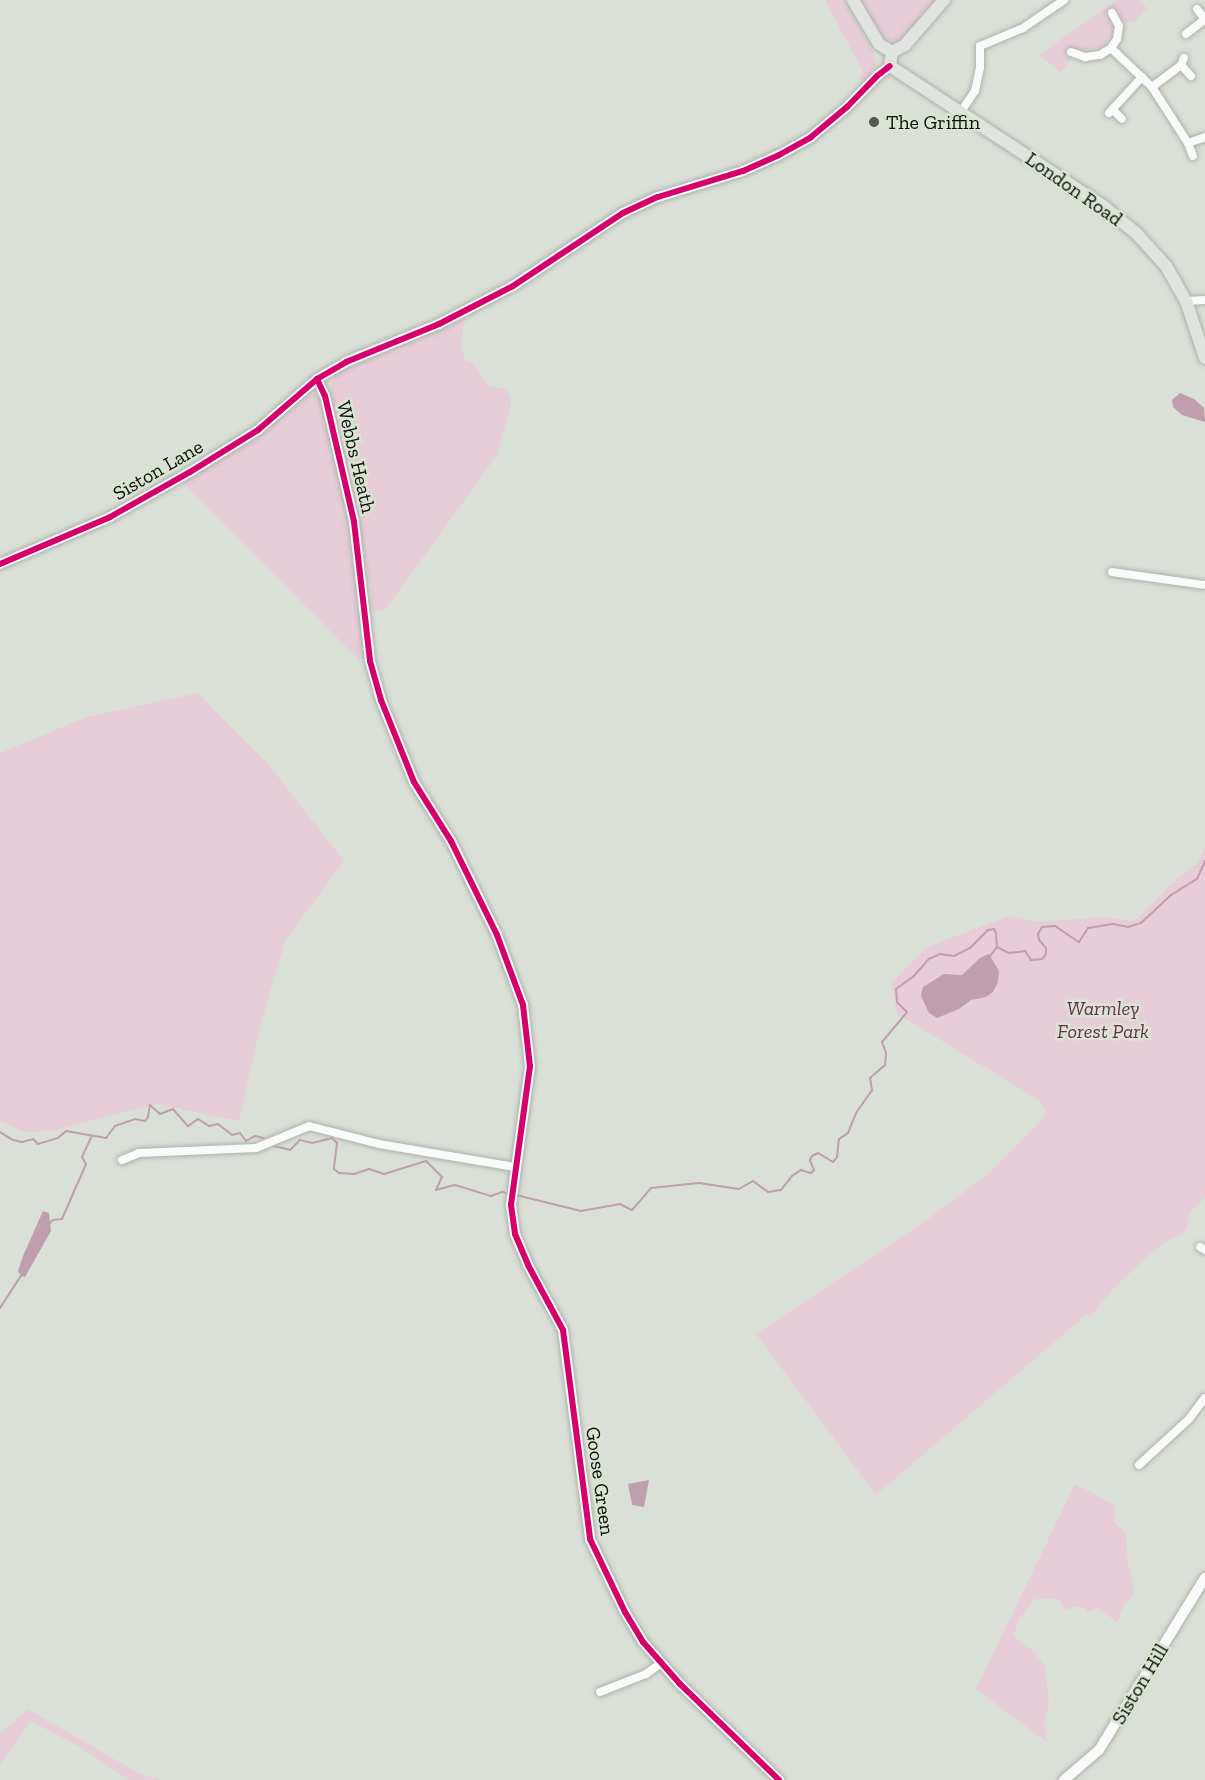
<!DOCTYPE html>
<style>
body{margin:0}
#map{position:relative;width:1205px;height:1780px;overflow:hidden;background:#dae0d7;font-family:"Zilla Slab",serif}
div>[style]{position:absolute}
[style*='--x']{left:calc(var(--x)*1px);top:calc(var(--y)*1px);width:calc(var(--w)*1px);rotate:calc(var(--a)*1deg)}
.green>*{inset:0;background:#e6cdd7}
.water>*{inset:0;background:#bf9ead}
.stream>*{height:2px;margin:-1px;padding:0 1px;transform-origin:1px;border-radius:1px;background:#bf9ead}
.roads{filter:drop-shadow(0 0 2px #adb2ac) drop-shadow(0 0 2px #adb2ac)}
.street>*{height:8px;margin:-4px;padding:0 4px;transform-origin:4px;border-radius:4px;background:#f9faf9}
.secondary>*{height:10px;margin:-5px;padding:0 5px;transform-origin:5px;border-radius:5px;background:#f9faf9}
.primary>*{height:12px;margin:-6px;padding:0 6px;transform-origin:6px;border-radius:6px;background:#e0e3df}
.cycleway>*{height:6px;margin:-3px;padding:0 3px;transform-origin:3px;border-radius:3px;background:#d6006c}
.dots>*{width:16px;height:16px;translate:-50% -50%;box-sizing:border-box;border:3px solid #d9e4d3;border-radius:50%}
span{translate:-50% -50%;white-space:nowrap;text-align:center;line-height:1.15;-webkit-text-stroke:5px #d9e4d3;paint-order:stroke}
.poi-label{font-size:20px;color:#0b0e09}
.left{translate:0 -50%;text-align:left}
.street-label{font-size:20px;color:#0b0e09}
.park-label{font-size:20px;color:#692b4f;font-style:italic}
</style>
<div id="map">
<div class="green">
<i style="clip-path:polygon(825px 0,844px 0,873px 52px,876px 64px,864px 82px,859px 78px,863px 72px)"></i>
<i style="clip-path:polygon(859px 0,939px 0,903px 40px,892px 43px,883px 37px)"></i>
<i style="clip-path:polygon(1117px 0,1138px 0,1147px 8px,1136px 21px,1122px 24px,1115px 30px,1102px 47px,1080px 51px,1074px 48px,1069px 54px,1073px 57px,1061px 72px,1039px 55px)"></i>
<i style="clip-path:polygon(465px 319px,461px 342px,465px 360px,472px 362px,489px 386px,505px 389px,510px 396px,511px 404px,497px 455px,385px 610px,372px 611px,370px 583px,339px 427px,330px 397px,331px 386px,334px 376px,342px 370px)"></i>
<i style="clip-path:polygon(311px 393px,315px 393px,321px 399px,352px 534px,364px 659px,359px 660px,181px 481px,254px 439px)"></i>
<i style="clip-path:polygon(198px 693px,268px 764px,344px 861px,285px 941px,260px 1027px,239px 1121px,156px 1104px,51px 1131px,24px 1132px,0 1121px,0 753px,87px 717px)"></i>
<i style="clip-path:polygon(1205px 849px,1205px 1198px,1189px 1213px,1188px 1226px,1184px 1233px,1164px 1243px,1148px 1256px,1114px 1288px,1091px 1316px,1087px 1314px,876px 1495px,756px 1334px,925px 1221px,986px 1176px,1044px 1117px,1045px 1108px,1037px 1099px,898px 1014px,891px 983px,927px 947px,1009px 916px,1036px 922px,1107px 917px,1134px 922px,1171px 884px,1196px 864px)"></i>
<i style="clip-path:polygon(1075px 1484px,1116px 1506px,1113px 1520px,1126px 1534px,1128px 1565px,1135px 1593px,1124px 1605px,1117px 1622px,1097px 1608px,1087px 1613px,1085px 1608px,1074px 1606px,1066px 1611px,1058px 1599px,1035px 1599px,1019px 1619px,1013px 1636px,1032px 1650px,1045px 1666px,1049px 1705px,1044px 1721px,1047px 1742px,976px 1689px)"></i>
<i style="clip-path:polygon(28px 1709px,140px 1774px,159px 1780px,129px 1780px,83px 1749px,31px 1721px,0 1764px,0 1734px)"></i>
</div>
<div class="water">
<i style="clip-path:polygon(1180px 393px,1194px 399px,1204px 408px,1205px 422px,1182px 415px,1173px 407px,1172px 400px)"></i>
<i style="clip-path:polygon(989px 954px,999px 971px,998px 982px,993px 992px,986px 997px,971px 1000px,959px 1009px,937px 1018px,929px 1013px,921px 996px,923px 987px,944px 974px,962px 975px,980px 958px)"></i>
<i style="clip-path:polygon(43px 1211px,49px 1213px,51px 1231px,25px 1277px,21px 1276px,18px 1271px,23px 1256px)"></i>
<i style="clip-path:polygon(649px 1480px,644px 1507px,632px 1505px,628px 1484px)"></i>
</div>
<div class="stream">
<i style="--x:990;--y:956;--w:11;--a:-52"></i>
<i style="--x:997;--y:947;--w:13;--a:27"></i>
<i style="--x:1009;--y:953;--w:16;--a:-7"></i>
<i style="--x:1025;--y:951;--w:11;--a:56"></i>
<i style="--x:1031;--y:960;--w:11;--a:-5"></i>
<i style="--x:1042;--y:959;--w:6;--a:-51"></i>
<i style="--x:1046;--y:954;--w:6;--a:-90"></i>
<i style="--x:1046;--y:948;--w:11;--a:-131"></i>
<i style="--x:1039;--y:940;--w:6;--a:-99"></i>
<i style="--x:1038;--y:934;--w:8;--a:-60"></i>
<i style="--x:1042;--y:927;--w:13;--a:-4"></i>
<i style="--x:1055;--y:926;--w:29;--a:34"></i>
<i style="--x:1079;--y:942;--w:17;--a:-57"></i>
<i style="--x:1088;--y:928;--w:25;--a:-9"></i>
<i style="--x:1113;--y:924;--w:15;--a:11"></i>
<i style="--x:1128;--y:927;--w:14;--a:-17"></i>
<i style="--x:1141;--y:923;--w:41;--a:-43"></i>
<i style="--x:1171;--y:895;--w:31;--a:-32"></i>
<i style="--x:1197;--y:879;--w:20;--a:-66"></i>
<i style="--x:0;--y:1132;--w:15;--a:32"></i>
<i style="--x:13;--y:1140;--w:9;--a:13"></i>
<i style="--x:22;--y:1142;--w:11;--a:-15"></i>
<i style="--x:33;--y:1139;--w:7;--a:45"></i>
<i style="--x:38;--y:1144;--w:21;--a:-17"></i>
<i style="--x:58;--y:1138;--w:11;--a:-41"></i>
<i style="--x:66;--y:1131;--w:41;--a:9.9"></i>
<i style="--x:106;--y:1138;--w:15;--a:-53"></i>
<i style="--x:115;--y:1126;--w:21;--a:-19"></i>
<i style="--x:135;--y:1119;--w:10;--a:11"></i>
<i style="--x:145;--y:1121;--w:5;--a:-53"></i>
<i style="--x:148;--y:1117;--w:12;--a:-81"></i>
<i style="--x:150;--y:1105;--w:13;--a:42"></i>
<i style="--x:160;--y:1114;--w:14;--a:-21"></i>
<i style="--x:173;--y:1109;--w:23;--a:49"></i>
<i style="--x:188;--y:1126;--w:12;--a:-35"></i>
<i style="--x:198;--y:1119;--w:13;--a:32"></i>
<i style="--x:209;--y:1126;--w:9;--a:-13"></i>
<i style="--x:218;--y:1124;--w:18;--a:38"></i>
<i style="--x:232;--y:1135;--w:8;--a:-14"></i>
<i style="--x:240;--y:1133;--w:10;--a:53"></i>
<i style="--x:246;--y:1141;--w:10;--a:-29"></i>
<i style="--x:255;--y:1136;--w:9;--a:13"></i>
<i style="--x:273;--y:1146;--w:17;--a:13"></i>
<i style="--x:290;--y:1150;--w:14;--a:-45"></i>
<i style="--x:300;--y:1140;--w:12;--a:14"></i>
<i style="--x:312;--y:1143;--w:21;--a:-14"></i>
<i style="--x:332;--y:1138;--w:7;--a:45"></i>
<i style="--x:337;--y:1143;--w:26;--a:97"></i>
<i style="--x:334;--y:1169;--w:6;--a:39"></i>
<i style="--x:339;--y:1173;--w:15;--a:4"></i>
<i style="--x:354;--y:1174;--w:16;--a:-18"></i>
<i style="--x:369;--y:1169;--w:16;--a:18"></i>
<i style="--x:384;--y:1174;--w:44;--a:-17.2"></i>
<i style="--x:426;--y:1161;--w:23;--a:45"></i>
<i style="--x:442;--y:1177;--w:14;--a:115"></i>
<i style="--x:436;--y:1190;--w:20;--a:-15"></i>
<i style="--x:455;--y:1185;--w:38;--a:17"></i>
<i style="--x:491;--y:1196;--w:12;--a:-20"></i>
<i style="--x:502;--y:1192;--w:8;--a:14"></i>
<i style="--x:516;--y:1195;--w:67;--a:13.8"></i>
<i style="--x:581;--y:1211;--w:40;--a:-10"></i>
<i style="--x:620;--y:1204;--w:13;--a:27"></i>
<i style="--x:632;--y:1210;--w:29;--a:-49"></i>
<i style="--x:651;--y:1188;--w:48;--a:-5.9"></i>
<i style="--x:699;--y:1183;--w:40;--a:8.5"></i>
<i style="--x:739;--y:1189;--w:16;--a:-30"></i>
<i style="--x:753;--y:1181;--w:19;--a:36"></i>
<i style="--x:768;--y:1192;--w:13;--a:-9"></i>
<i style="--x:781;--y:1190;--w:18;--a:-52"></i>
<i style="--x:792;--y:1176;--w:11;--a:-34"></i>
<i style="--x:801;--y:1170;--w:10;--a:17"></i>
<i style="--x:811;--y:1173;--w:4;--a:-45"></i>
<i style="--x:814;--y:1170;--w:11;--a:-112"></i>
<i style="--x:810;--y:1160;--w:4;--a:-63"></i>
<i style="--x:812;--y:1156;--w:7;--a:-27"></i>
<i style="--x:818;--y:1153;--w:17;--a:31"></i>
<i style="--x:833;--y:1162;--w:6;--a:-51"></i>
<i style="--x:837;--y:1157;--w:18;--a:-84"></i>
<i style="--x:839;--y:1139;--w:11;--a:-34"></i>
<i style="--x:848;--y:1133;--w:22;--a:-68"></i>
<i style="--x:856;--y:1113;--w:28;--a:-55"></i>
<i style="--x:872;--y:1090;--w:12;--a:-99"></i>
<i style="--x:870;--y:1078;--w:20;--a:-41"></i>
<i style="--x:885;--y:1065;--w:12;--a:-85"></i>
<i style="--x:886;--y:1053;--w:12;--a:-110"></i>
<i style="--x:882;--y:1042;--w:39;--a:-50"></i>
<i style="--x:907;--y:1012;--w:14;--a:-135"></i>
<i style="--x:897;--y:1002;--w:13;--a:-94"></i>
<i style="--x:896;--y:989;--w:22;--a:-36"></i>
<i style="--x:914;--y:976;--w:23;--a:-49"></i>
<i style="--x:929;--y:959;--w:12;--a:-24"></i>
<i style="--x:940;--y:954;--w:14;--a:8"></i>
<i style="--x:954;--y:956;--w:18;--a:-27"></i>
<i style="--x:970;--y:948;--w:25;--a:-45"></i>
<i style="--x:988;--y:930;--w:6;--a:-9"></i>
<i style="--x:994;--y:929;--w:4;--a:63"></i>
<i style="--x:996;--y:933;--w:14;--a:86"></i>
<i style="--x:49;--y:1224;--w:6;--a:-45"></i>
<i style="--x:53;--y:1220;--w:9;--a:-6"></i>
<i style="--x:62;--y:1219;--w:60;--a:-66.4"></i>
<i style="--x:86;--y:1164;--w:8;--a:-120"></i>
<i style="--x:82;--y:1157;--w:23;--a:-65"></i>
<i style="--x:0;--y:1308;--w:38;--a:-57"></i>
</div>
<div class="roads">
<div class="street">
<i style="--x:1197;--y:9;--w:11;--a:52"></i>
<i style="--x:1186;--y:34;--w:24;--a:-38"></i>
<i style="--x:1111;--y:48;--w:11;--a:-56"></i>
<i style="--x:1117;--y:39;--w:13;--a:-81"></i>
<i style="--x:1119;--y:26;--w:15;--a:-118"></i>
<i style="--x:1071;--y:52;--w:15;--a:20"></i>
<i style="--x:1085;--y:57;--w:15;--a:-8"></i>
<i style="--x:1100;--y:55;--w:13;--a:-32"></i>
<i style="--x:1111;--y:48;--w:57;--a:43.6"></i>
<i style="--x:1152;--y:87;--w:67;--a:57.3"></i>
<i style="--x:1181;--y:65;--w:15;--a:48"></i>
<i style="--x:1152;--y:87;--w:36;--a:-37"></i>
<i style="--x:1181;--y:65;--w:8;--a:-67"></i>
<i style="--x:1114;--y:111;--w:11;--a:45"></i>
<i style="--x:960;--y:113;--w:27;--a:-56"></i>
<i style="--x:975;--y:91;--w:24;--a:-78"></i>
<i style="--x:980;--y:68;--w:22;--a:-90"></i>
<i style="--x:980;--y:46;--w:47;--a:-22.7"></i>
<i style="--x:1023;--y:28;--w:50;--a:-34.3"></i>
<i style="--x:1109;--y:113;--w:49;--a:-47.5"></i>
<i style="--x:1193;--y:156;--w:14;--a:-111"></i>
<i style="--x:1188;--y:143;--w:18;--a:-19"></i>
<i style="--x:1186;--y:301;--w:19;--a:-3"></i>
<i style="--x:1112;--y:572;--w:94;--a:8"></i>
<i style="--x:122;--y:1160;--w:18;--a:-22"></i>
<i style="--x:139;--y:1153;--w:117;--a:-2.4"></i>
<i style="--x:256;--y:1148;--w:57;--a:-22.5"></i>
<i style="--x:309;--y:1126;--w:72;--a:14.4"></i>
<i style="--x:379;--y:1144;--w:138;--a:9.6"></i>
<i style="--x:1200;--y:1247;--w:6;--a:31"></i>
<i style="--x:1139;--y:1465;--w:68;--a:-42.6"></i>
<i style="--x:1189;--y:1419;--w:26;--a:-53"></i>
<i style="--x:600;--y:1692;--w:49;--a:-21.4"></i>
<i style="--x:646;--y:1674;--w:17;--a:-36"></i>
</div>
<div class="secondary">
<i style="--x:317;--y:379;--w:19;--a:65"></i>
<i style="--x:325;--y:396;--w:129;--a:77"></i>
<i style="--x:354;--y:522;--w:140;--a:83.4"></i>
<i style="--x:370;--y:661;--w:41;--a:74.2"></i>
<i style="--x:381;--y:700;--w:88;--a:68.1"></i>
<i style="--x:414;--y:782;--w:70;--a:57.9"></i>
<i style="--x:451;--y:841;--w:105;--a:63.9"></i>
<i style="--x:497;--y:935;--w:75;--a:69.6"></i>
<i style="--x:523;--y:1005;--w:61;--a:83.5"></i>
<i style="--x:530;--y:1066;--w:140;--a:97.8"></i>
<i style="--x:511;--y:1205;--w:29;--a:82"></i>
<i style="--x:515;--y:1234;--w:34;--a:67"></i>
<i style="--x:528;--y:1265;--w:74;--a:61.7"></i>
<i style="--x:563;--y:1330;--w:211;--a:82.6"></i>
<i style="--x:590;--y:1539;--w:81;--a:64.4"></i>
<i style="--x:625;--y:1612;--w:35;--a:59"></i>
<i style="--x:643;--y:1642;--w:56;--a:48.6"></i>
<i style="--x:680;--y:1684;--w:138;--a:44.1"></i>
<i style="--x:0;--y:564;--w:120;--a:-23.1"></i>
<i style="--x:110;--y:517;--w:92;--a:-29.4"></i>
<i style="--x:190;--y:472;--w:80;--a:-31.7"></i>
<i style="--x:258;--y:430;--w:78;--a:-40.8"></i>
<i style="--x:317;--y:379;--w:34;--a:-30"></i>
<i style="--x:346;--y:362;--w:100;--a:-22.2"></i>
<i style="--x:439;--y:324;--w:83;--a:-27.2"></i>
<i style="--x:513;--y:286;--w:132;--a:-33.6"></i>
<i style="--x:623;--y:213;--w:38;--a:-25"></i>
<i style="--x:658;--y:197;--w:89;--a:-17"></i>
<i style="--x:743;--y:171;--w:39;--a:-24"></i>
<i style="--x:779;--y:155;--w:37;--a:-29"></i>
<i style="--x:811;--y:137;--w:47;--a:-39.8"></i>
<i style="--x:847;--y:107;--w:43;--a:-45.9"></i>
<i style="--x:877;--y:76;--w:16;--a:-38"></i>
<i style="--x:1064;--y:1780;--w:46;--a:-40.6"></i>
<i style="--x:1099;--y:1750;--w:202;--a:-58.4"></i>
</div>
<div class="primary">
<i style="--x:853;--y:0;--w:51;--a:59.4"></i>
<i style="--x:879;--y:44;--w:15;--a:32"></i>
<i style="--x:892;--y:52;--w:14;--a:98"></i>
<i style="--x:890;--y:66;--w:255;--a:33.3"></i>
<i style="--x:1103;--y:206;--w:43;--a:39.3"></i>
<i style="--x:1136;--y:233;--w:45;--a:47.7"></i>
<i style="--x:1166;--y:266;--w:40;--a:60.3"></i>
<i style="--x:1186;--y:301;--w:60;--a:71.6"></i>
<i style="--x:892;--y:52;--w:15;--a:-28"></i>
<i style="--x:905;--y:45;--w:60;--a:-49.1"></i>
</div>
</div>
<div class="cycleway">
<i style="--x:317;--y:379;--w:19;--a:65"></i>
<i style="--x:325;--y:396;--w:129;--a:77"></i>
<i style="--x:354;--y:522;--w:140;--a:83.4"></i>
<i style="--x:370;--y:661;--w:41;--a:74.2"></i>
<i style="--x:381;--y:700;--w:88;--a:68.1"></i>
<i style="--x:414;--y:782;--w:70;--a:57.9"></i>
<i style="--x:451;--y:841;--w:105;--a:63.9"></i>
<i style="--x:497;--y:935;--w:75;--a:69.6"></i>
<i style="--x:523;--y:1005;--w:61;--a:83.5"></i>
<i style="--x:530;--y:1066;--w:140;--a:97.8"></i>
<i style="--x:511;--y:1205;--w:29;--a:82"></i>
<i style="--x:515;--y:1234;--w:34;--a:67"></i>
<i style="--x:528;--y:1265;--w:74;--a:61.7"></i>
<i style="--x:563;--y:1330;--w:211;--a:82.6"></i>
<i style="--x:590;--y:1539;--w:81;--a:64.4"></i>
<i style="--x:625;--y:1612;--w:35;--a:59"></i>
<i style="--x:643;--y:1642;--w:56;--a:48.6"></i>
<i style="--x:680;--y:1684;--w:138;--a:44.1"></i>
<i style="--x:0;--y:564;--w:120;--a:-23.1"></i>
<i style="--x:110;--y:517;--w:92;--a:-29.4"></i>
<i style="--x:190;--y:472;--w:80;--a:-31.7"></i>
<i style="--x:258;--y:430;--w:78;--a:-40.8"></i>
<i style="--x:317;--y:379;--w:34;--a:-30"></i>
<i style="--x:346;--y:362;--w:100;--a:-22.2"></i>
<i style="--x:439;--y:324;--w:83;--a:-27.2"></i>
<i style="--x:513;--y:286;--w:132;--a:-33.6"></i>
<i style="--x:623;--y:213;--w:38;--a:-25"></i>
<i style="--x:658;--y:197;--w:89;--a:-17"></i>
<i style="--x:743;--y:171;--w:39;--a:-24"></i>
<i style="--x:779;--y:155;--w:37;--a:-29"></i>
<i style="--x:811;--y:137;--w:47;--a:-39.8"></i>
<i style="--x:847;--y:107;--w:43;--a:-45.9"></i>
<i style="--x:877;--y:76;--w:16;--a:-38"></i>
</div>
<div class="dots">
<i style="left:874px;top:122px;background:#535851"></i>
</div>
<div class="poi-label">
<span class="left" style="left:886px;top:122px">The Griffin</span>
</div>
<div class="street-label">
<span style="left:1074px;top:189px;rotate:35deg">London Road</span>
<span style="left:356px;top:457px;rotate:77deg">Webbs Heath</span>
<span style="left:158px;top:470px;rotate:-30deg">Siston Lane</span>
<span style="left:600px;top:1481px;rotate:82deg">Goose Green</span>
<span style="left:1140px;top:1684px;rotate:-59deg">Siston Hill</span>
</div>
<div class="park-label">
<span style="left:1103px;top:1020px">Warmley<br>Forest Park</span>
</div>
</div>
